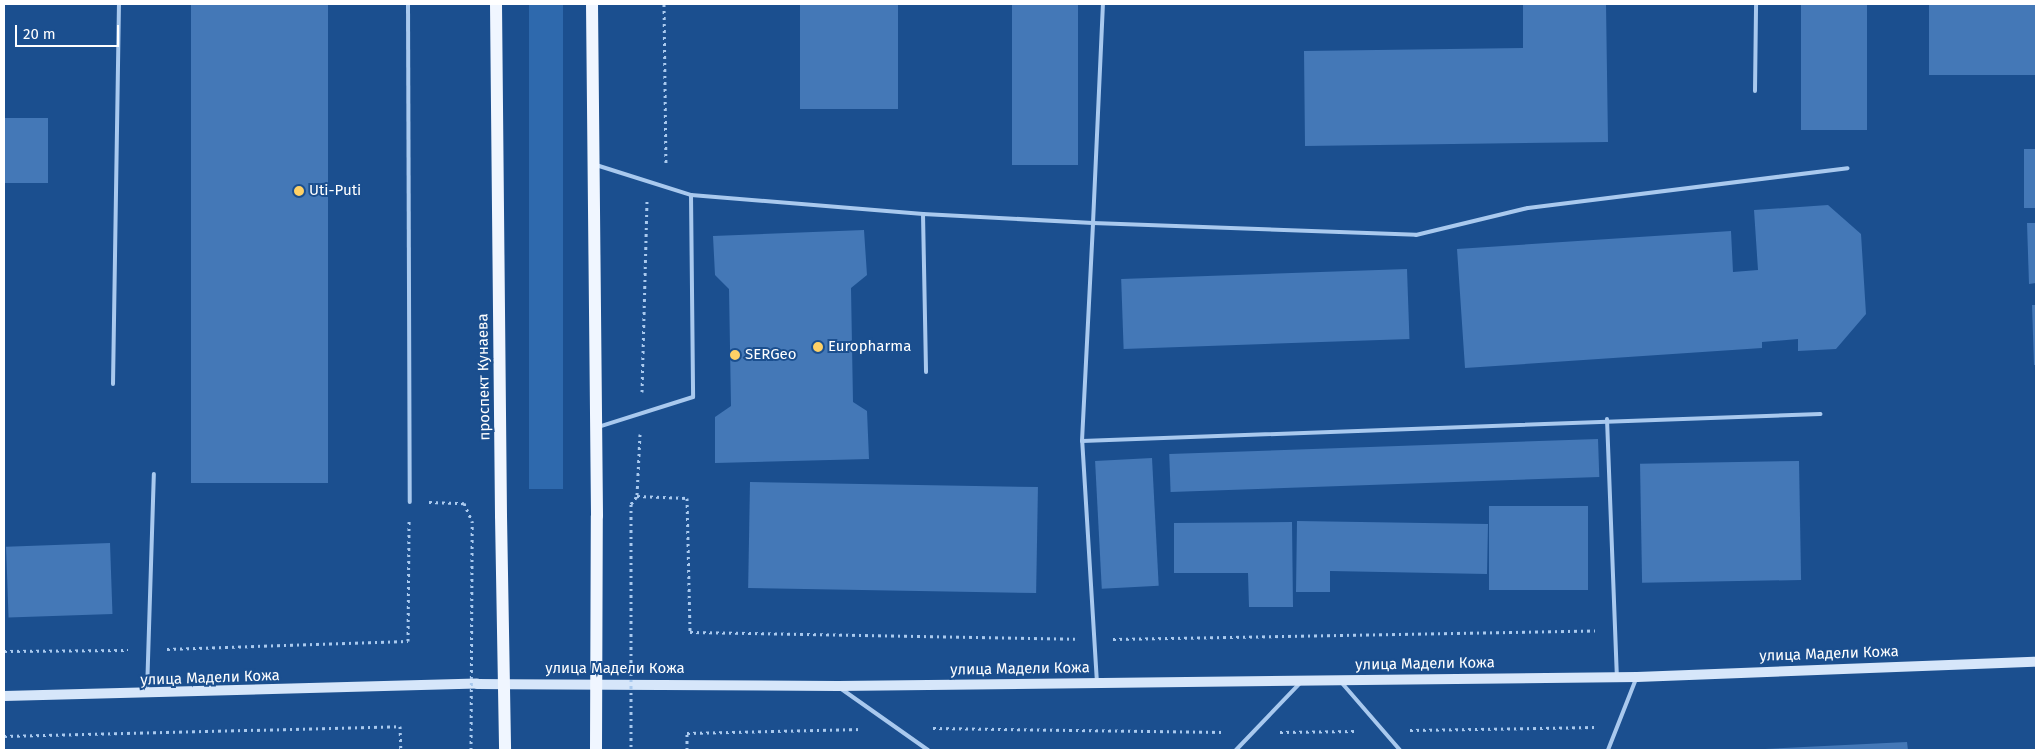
<!DOCTYPE html>
<meta charset="utf-8">
<style>
body{margin:0}
#map{position:relative;width:2040px;height:754px;overflow:hidden;background:#1b4f8f;font-family:"Fira Sans",sans-serif}
div>[style]{position:absolute}
[style*='--x']{left:calc(var(--x)*1px);top:calc(var(--y)*1px);width:calc(var(--w)*1px);rotate:calc(var(--a)*1deg)}
.green>*{inset:0;background:#2e69ad;transform-origin:0 0}
.building>*{inset:0;background:#4478b7;transform-origin:0 0}
.path>*{height:3px;margin-top:-1.5px;transform-origin:0;background:repeating-linear-gradient(90deg,#a9c9ee 0 2.5px,transparent 0 6.5px)}
.lane>*{height:4px;margin:-2px;padding:0 2px;transform-origin:2px;border-radius:2px;background:#a9c9ee}
.secondary>*{height:10px;margin:-5px;padding:0 5px;transform-origin:5px;border-radius:5px;background:#d6e6fa}
.primary>*{height:12px;margin:-6px;padding:0 6px;transform-origin:6px;border-radius:6px;background:#f0f6ff}
.path-bridge>*{height:3px;margin-top:-1.5px;transform-origin:0;background:repeating-linear-gradient(90deg,#a9c9ee 0 2.5px,transparent 0 6.5px)}
.primary-bridge>*{height:12px;margin:-6px;padding:0 6px;transform-origin:6px;border-radius:6px;background:#f0f6ff}
.dots>*{width:14px;height:14px;translate:-50% -50%;box-sizing:border-box;border:2px solid #1b4f8f;border-radius:50%}
span{translate:-50% -50%;white-space:nowrap;text-align:center;line-height:1.15;-webkit-text-stroke:4px #1b4f8f;paint-order:stroke}
.poi-label{font-size:15px;color:#fff}
.left{translate:0 -50%;text-align:left}
.street-label{font-size:15px;color:#fff}
.frame{position:absolute;inset:0;border:5px solid #fff;pointer-events:none}
.scale{position:absolute;left:15px;top:25px;width:104px;height:22px;box-sizing:border-box;border:2px solid #fff;border-top:0;padding-left:6px;font-size:15px;line-height:18px;white-space:nowrap;color:#fff;-webkit-text-stroke:4px #1b4f8f;paint-order:stroke}
</style>
<div id="map">
<div class="green">
<i style="left:529px;top:4px;width:34px;height:485px"></i>
</div>
<div class="building">
<i style="left:191px;top:4px;width:137px;height:479px"></i>
<i style="left:800px;top:4px;width:98px;height:105px"></i>
<i style="left:1012px;top:4px;width:66px;height:161px"></i>
<i style="clip-path:polygon(1523px 4px,1606px 4px,1608px 142px,1305px 146px,1304px 51px,1523px 48px)"></i>
<i style="left:1801px;top:4px;width:66px;height:126px"></i>
<i style="left:1929px;top:4px;width:107px;height:71px"></i>
<i style="left:4px;top:118px;width:44px;height:65px"></i>
<i style="left:2024px;top:149px;width:12px;height:59px"></i>
<i style="clip-path:polygon(1828px 205px,1861px 234px,1866px 314px,1836px 349px,1798px 351px,1798px 339px,1762px 342px,1762px 348px,1465px 368px,1457px 249px,1731px 231px,1733px 272px,1758px 270px,1754px 210px)"></i>
<i style="clip-path:polygon(2027px 223px,2036px 223px,2036px 283px,2029px 284px)"></i>
<i style="clip-path:polygon(864px 230px,867px 275px,851px 288px,853px 402px,867px 411px,869px 459px,715px 463px,715px 417px,731px 406px,729px 289px,715px 275px,713px 236px)"></i>
<i style="left:1407px;top:269px;width:70px;height:286px;rotate:88deg"></i>
<i style="clip-path:polygon(2032px 305px,2036px 305px,2036px 365px,2034px 365px)"></i>
<i style="left:1598px;top:439px;width:38px;height:429px;rotate:88deg"></i>
<i style="left:1152px;top:458px;width:128px;height:57px;rotate:87deg"></i>
<i style="left:1799px;top:461px;width:119px;height:159px;rotate:89deg"></i>
<i style="left:750px;top:482px;width:288px;height:106px;rotate:1deg"></i>
<i style="left:1588px;top:506px;width:84px;height:99px;rotate:90deg"></i>
<i style="clip-path:polygon(1297px 521px,1488px 524px,1487px 574px,1330px 571px,1330px 592px,1296px 592px)"></i>
<i style="clip-path:polygon(1292px 522px,1293px 607px,1249px 607px,1248px 573px,1174px 573px,1174px 523px)"></i>
<i style="left:110px;top:543px;width:71px;height:104px;rotate:88deg"></i>
<i style="clip-path:polygon(1907px 742px,1908px 750px,1765px 750px,1765px 749px)"></i>
</div>
<div class="path">
<i style="--x:664;--y:4;--w:162;--a:89.3"></i>
<i style="--x:642;--y:392;--w:191;--a:-88.5"></i>
<i style="--x:640;--y:434;--w:62;--a:92.8"></i>
<i style="--x:637;--y:496;--w:50;--a:2.3"></i>
<i style="--x:687;--y:498;--w:134;--a:88.7"></i>
<i style="--x:690;--y:632;--w:385;--a:1"></i>
<i style="--x:429;--y:502;--w:35;--a:2"></i>
<i style="--x:464;--y:503;--w:20;--a:66"></i>
<i style="--x:631;--y:504;--w:10;--a:-53"></i>
<i style="--x:1113;--y:639;--w:482;--a:-1"></i>
<i style="--x:167;--y:649;--w:241;--a:-1.9"></i>
<i style="--x:408;--y:641;--w:120;--a:-89.5"></i>
<i style="--x:4;--y:651;--w:124;--a:-0.5"></i>
<i style="--x:933;--y:728;--w:291;--a:0.8"></i>
<i style="--x:1410;--y:730;--w:186;--a:-0.9"></i>
<i style="--x:1280;--y:732;--w:77;--a:-0.7"></i>
<i style="--x:4;--y:736;--w:396;--a:-1.4"></i>
<i style="--x:400;--y:726;--w:24;--a:88"></i>
<i style="--x:687;--y:750;--w:17;--a:-90"></i>
<i style="--x:687;--y:733;--w:175;--a:-1.3"></i>
</div>
<div class="lane">
<i style="--x:408;--y:4;--w:498;--a:89.8"></i>
<i style="--x:1755;--y:91;--w:87;--a:-89.3"></i>
<i style="--x:596;--y:165;--w:100;--a:17.5"></i>
<i style="--x:691;--y:195;--w:202;--a:89.4"></i>
<i style="--x:693;--y:397;--w:100;--a:162.5"></i>
<i style="--x:691;--y:195;--w:233;--a:4.7"></i>
<i style="--x:923;--y:214;--w:158;--a:88.9"></i>
<i style="--x:923;--y:214;--w:170;--a:3"></i>
<i style="--x:1093;--y:223;--w:219;--a:-87.4"></i>
<i style="--x:113;--y:384;--w:380;--a:-89.1"></i>
<i style="--x:1607;--y:419;--w:257;--a:87.8"></i>
<i style="--x:1082;--y:441;--w:739;--a:-2.09"></i>
<i style="--x:1341;--y:682;--w:90;--a:49.1"></i>
<i style="--x:1097;--y:683;--w:242;--a:-93.5"></i>
<i style="--x:1082;--y:441;--w:218;--a:-87.1"></i>
<i style="--x:1093;--y:223;--w:323;--a:2.1"></i>
<i style="--x:1416;--y:235;--w:115;--a:-13.6"></i>
<i style="--x:1528;--y:208;--w:322;--a:-7.1"></i>
<i style="--x:840;--y:688;--w:108;--a:35.2"></i>
<i style="--x:147;--y:692;--w:218;--a:-88.2"></i>
<i style="--x:1236;--y:750;--w:94;--a:-46.3"></i>
<i style="--x:1608;--y:750;--w:76;--a:-68.5"></i>
</div>
<div class="secondary">
<i style="--x:4;--y:696;--w:473;--a:-1.5"></i>
<i style="--x:477;--y:684;--w:361;--a:0.3"></i>
<i style="--x:838;--y:686;--w:799;--a:-0.65"></i>
<i style="--x:1637;--y:677;--w:399;--a:-2.2"></i>
</div>
<div class="primary">
<i style="--x:496;--y:4;--w:512;--a:89.44"></i>
<i style="--x:592;--y:4;--w:512;--a:89.44"></i>
</div>
<div class="path-bridge">
<i style="--x:631;--y:504;--w:246;--a:90"></i>
<i style="--x:471;--y:750;--w:229;--a:-89.7"></i>
</div>
<div class="primary-bridge">
<i style="--x:501;--y:516;--w:234;--a:89"></i>
<i style="--x:596;--y:750;--w:234;--a:-89.8"></i>
</div>
<div class="dots">
<i style="left:299px;top:191px;background:#ffd166"></i>
<i style="left:818px;top:347px;background:#ffd166"></i>
<i style="left:735px;top:355px;background:#ffd166"></i>
</div>
<div class="poi-label">
<span class="left" style="left:309px;top:191px">Uti-Puti</span>
<span class="left" style="left:828px;top:347px">Europharma</span>
<span class="left" style="left:745px;top:355px">SERGeo</span>
</div>
<div class="street-label">
<span style="left:484px;top:377px;rotate:-91deg">проспект Кунаева</span>
<span style="left:1829px;top:654px;rotate:-2deg">улица Мадели Кожа</span>
<span style="left:1425px;top:664px;rotate:-1deg">улица Мадели Кожа</span>
<span style="left:615px;top:669px">улица Мадели Кожа</span>
<span style="left:1020px;top:669px;rotate:-1deg">улица Мадели Кожа</span>
<span style="left:210px;top:678px;rotate:-2deg">улица Мадели Кожа</span>
</div>
<div class="frame"></div>
<div class="scale">20 m</div>
</div>
